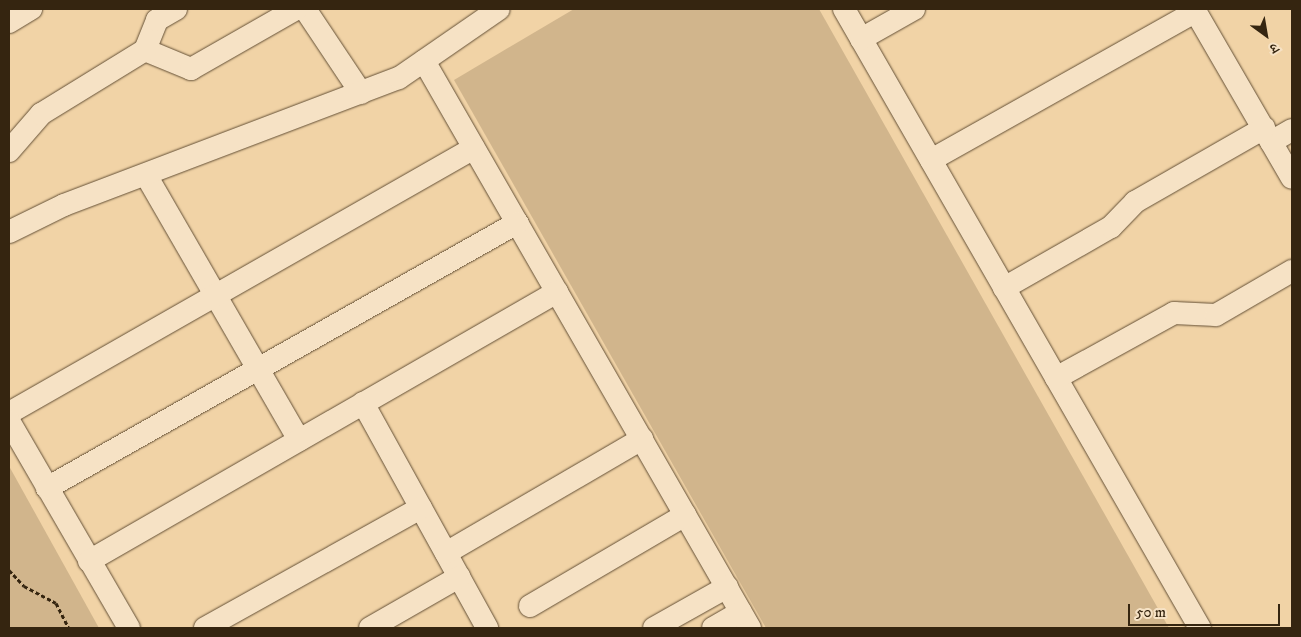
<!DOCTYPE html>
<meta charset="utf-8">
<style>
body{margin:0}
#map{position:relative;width:1301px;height:637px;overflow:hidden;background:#f1d3a6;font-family:"IM FELL DW Pica","Noto Serif Devanagari",serif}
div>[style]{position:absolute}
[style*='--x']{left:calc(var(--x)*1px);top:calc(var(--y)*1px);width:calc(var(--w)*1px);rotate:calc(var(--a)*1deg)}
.green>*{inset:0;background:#d1b58c}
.path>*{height:3px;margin-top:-1.5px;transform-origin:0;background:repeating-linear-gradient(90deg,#352510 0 4px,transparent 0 6.5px)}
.roads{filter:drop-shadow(0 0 1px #645036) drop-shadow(0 0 1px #645036)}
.minor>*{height:22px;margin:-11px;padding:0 11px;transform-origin:11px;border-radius:11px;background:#f6e2c5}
span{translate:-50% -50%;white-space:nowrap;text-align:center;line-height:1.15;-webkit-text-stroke:4px #f6e2c5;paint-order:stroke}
.frame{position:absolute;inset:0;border:10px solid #352510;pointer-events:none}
.north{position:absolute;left:1241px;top:10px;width:50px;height:50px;-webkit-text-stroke:4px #f6e2c5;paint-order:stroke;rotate:148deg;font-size:14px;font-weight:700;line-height:20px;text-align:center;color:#352510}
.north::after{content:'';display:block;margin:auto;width:18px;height:22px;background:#352510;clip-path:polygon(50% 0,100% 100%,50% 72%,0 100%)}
.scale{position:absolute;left:1128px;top:604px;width:152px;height:22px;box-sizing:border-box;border:2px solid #352510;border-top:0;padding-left:6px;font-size:15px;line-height:18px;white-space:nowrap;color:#352510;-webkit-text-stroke:4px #f6e2c5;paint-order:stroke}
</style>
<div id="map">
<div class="green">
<i style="clip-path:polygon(574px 9px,819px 9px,1169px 628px,766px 628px,454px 80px)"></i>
<i style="clip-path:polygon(9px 466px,99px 628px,9px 628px)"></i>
</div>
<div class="path">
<i style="--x:9;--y:570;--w:22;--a:47"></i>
<i style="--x:24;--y:586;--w:36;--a:28"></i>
<i style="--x:56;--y:603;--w:28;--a:63"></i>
</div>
<div class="roads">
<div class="minor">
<i style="--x:305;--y:9;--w:101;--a:56.3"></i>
<i style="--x:844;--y:9;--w:714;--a:60.1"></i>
<i style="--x:1194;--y:9;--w:195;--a:59.9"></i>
<i style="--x:9;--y:22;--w:26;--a:-31"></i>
<i style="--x:861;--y:39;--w:61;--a:-29.5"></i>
<i style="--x:145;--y:50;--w:50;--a:22.4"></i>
<i style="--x:191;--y:69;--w:121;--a:-29.7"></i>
<i style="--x:424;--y:61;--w:654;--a:60.1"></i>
<i style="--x:1271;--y:142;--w:24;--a:-30"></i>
<i style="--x:9;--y:151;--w:49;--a:-49.1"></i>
<i style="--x:41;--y:114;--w:122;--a:-31.6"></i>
<i style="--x:145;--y:50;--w:32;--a:-68"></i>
<i style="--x:157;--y:20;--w:22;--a:-30"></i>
<i style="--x:931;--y:160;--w:304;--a:-29.3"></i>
<i style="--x:146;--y:175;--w:306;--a:60"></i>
<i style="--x:9;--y:232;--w:61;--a:-26.1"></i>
<i style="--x:64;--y:205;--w:358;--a:-20.8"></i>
<i style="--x:399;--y:78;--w:121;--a:-34.6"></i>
<i style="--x:1004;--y:288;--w:123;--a:-29.7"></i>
<i style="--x:1111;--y:227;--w:35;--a:-46"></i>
<i style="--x:1135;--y:202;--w:149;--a:-29.8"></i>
<i style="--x:1056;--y:378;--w:135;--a:-28.8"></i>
<i style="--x:1174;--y:313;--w:42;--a:2.7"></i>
<i style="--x:1216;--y:315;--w:88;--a:-30.1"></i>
<i style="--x:363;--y:403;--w:257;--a:61.1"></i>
<i style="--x:9;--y:413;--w:535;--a:-29.68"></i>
<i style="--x:9;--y:421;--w:239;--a:59.9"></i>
<i style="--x:47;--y:488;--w:540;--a:-29.42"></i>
<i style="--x:446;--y:553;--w:227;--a:-30.2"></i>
<i style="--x:89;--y:561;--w:540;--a:-29.89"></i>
<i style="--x:530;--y:606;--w:180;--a:-30.4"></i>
<i style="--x:205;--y:628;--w:247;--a:-29.1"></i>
<i style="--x:370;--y:628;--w:103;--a:-29.8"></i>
<i style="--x:654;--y:628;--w:84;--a:-29.3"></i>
<i style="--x:713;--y:628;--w:32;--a:-30"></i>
</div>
</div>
<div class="frame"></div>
<div class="north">उ</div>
<div class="scale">50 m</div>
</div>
